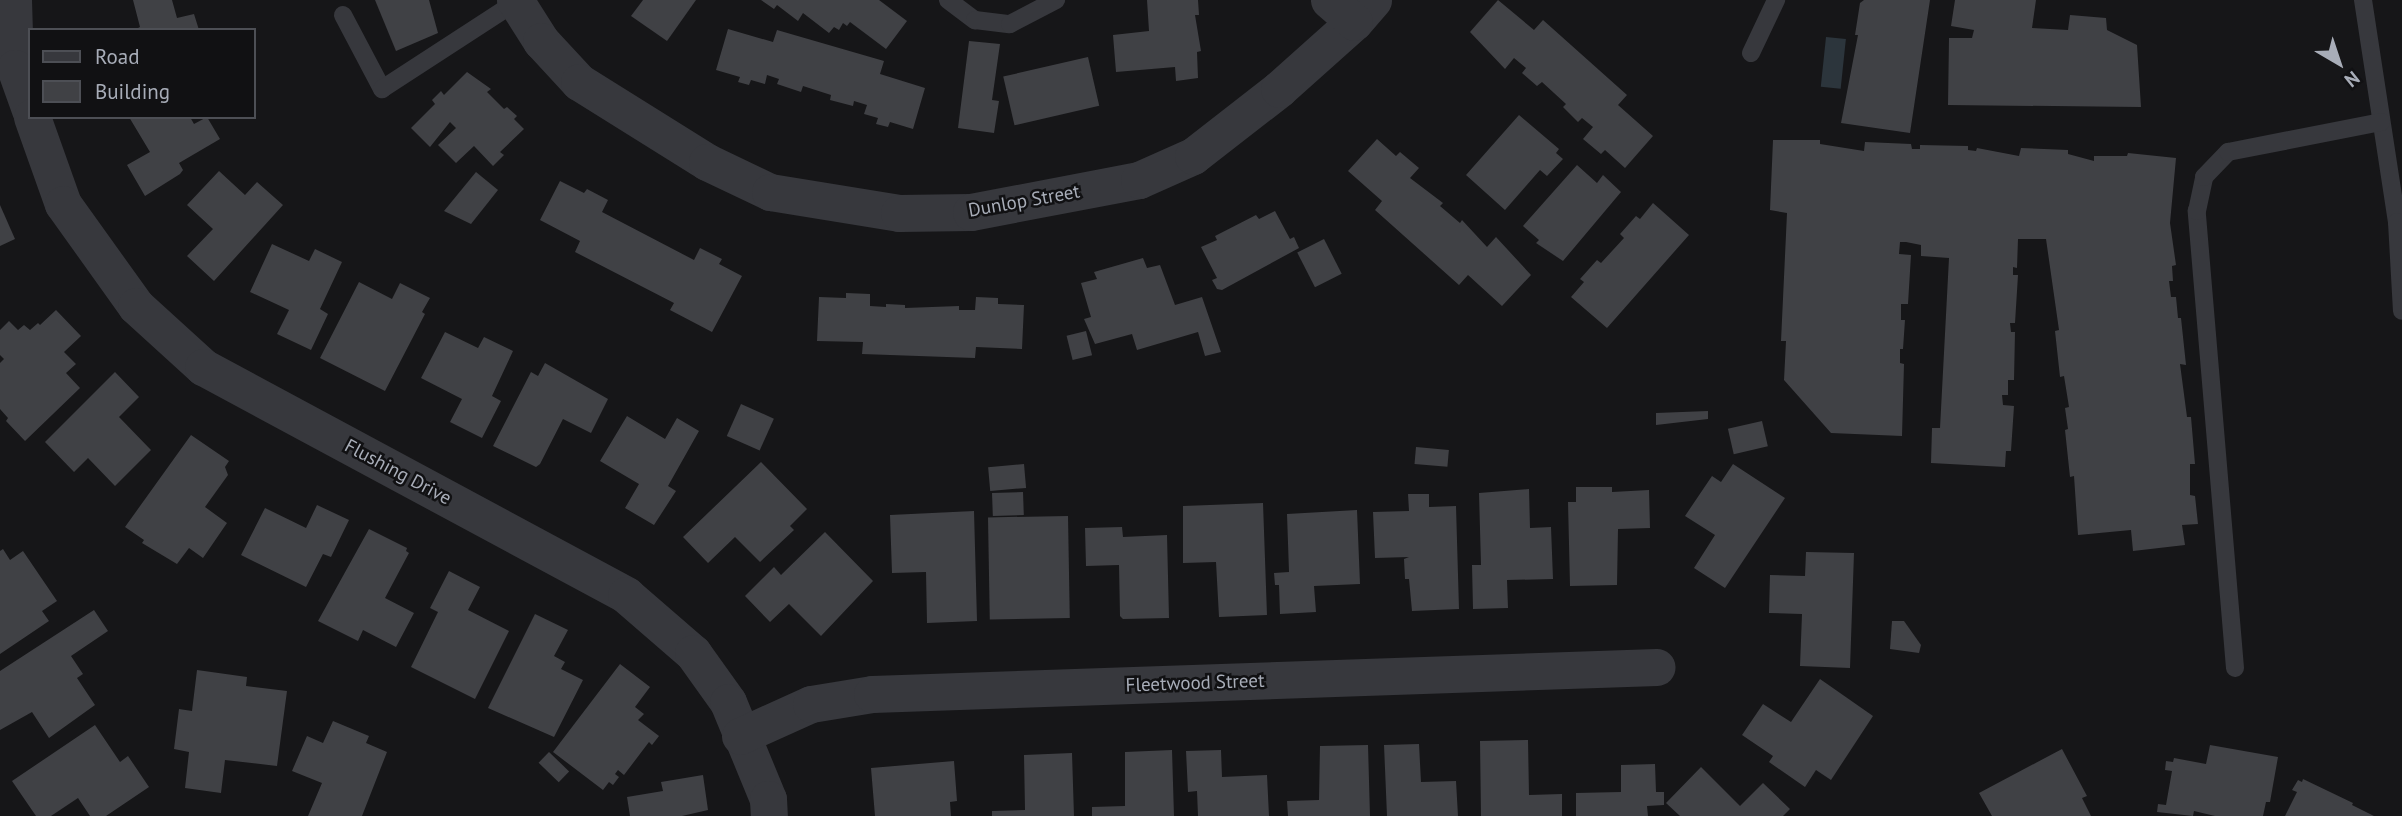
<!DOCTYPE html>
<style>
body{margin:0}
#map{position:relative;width:2402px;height:816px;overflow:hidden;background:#161618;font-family:"PT Sans",sans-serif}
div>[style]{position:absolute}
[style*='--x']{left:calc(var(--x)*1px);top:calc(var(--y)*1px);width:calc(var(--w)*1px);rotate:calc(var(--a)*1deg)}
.water>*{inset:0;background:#2c353c;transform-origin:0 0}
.building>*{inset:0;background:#404145;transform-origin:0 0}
.service>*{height:18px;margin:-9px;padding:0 9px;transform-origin:9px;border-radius:9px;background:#37383d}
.minor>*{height:37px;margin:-18.5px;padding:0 18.5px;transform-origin:18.5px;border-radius:18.5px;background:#37383d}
span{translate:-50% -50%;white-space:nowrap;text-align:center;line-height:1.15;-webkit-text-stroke:5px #111113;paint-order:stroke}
.street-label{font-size:19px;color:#a8adb8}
.legend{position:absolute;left:28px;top:28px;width:228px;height:91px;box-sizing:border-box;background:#111113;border:2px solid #4d4f55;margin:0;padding:9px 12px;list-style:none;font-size:21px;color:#a8adb8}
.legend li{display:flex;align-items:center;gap:14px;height:35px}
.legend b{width:35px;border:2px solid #4d4f55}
.north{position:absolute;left:2304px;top:28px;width:70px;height:70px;-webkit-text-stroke:5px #111113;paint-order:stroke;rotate:141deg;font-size:19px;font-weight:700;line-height:28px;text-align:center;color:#a8adb8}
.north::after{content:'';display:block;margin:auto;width:24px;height:32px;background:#a8adb8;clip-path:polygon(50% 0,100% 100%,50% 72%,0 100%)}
</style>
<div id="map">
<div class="water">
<i style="left:1826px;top:37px;width:20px;height:50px;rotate:6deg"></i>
</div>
<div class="building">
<i style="clip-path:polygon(133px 0,172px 0,177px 18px,194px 14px,199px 30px,134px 30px,140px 27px)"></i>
<i style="clip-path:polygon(375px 0,429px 0,438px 33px,396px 51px)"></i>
<i style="clip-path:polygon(643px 0,696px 0,667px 41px,631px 16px)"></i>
<i style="clip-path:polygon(761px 0,879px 0,907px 21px,886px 49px,850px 22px,847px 26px,843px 23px,839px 30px,834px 27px,829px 33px,803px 13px,798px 21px,777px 5px,774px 9px)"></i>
<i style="clip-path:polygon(1147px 0,1198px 0,1199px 15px,1195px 15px,1201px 51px,1197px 52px,1198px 78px,1176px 81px,1175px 67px,1116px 72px,1113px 35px,1149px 31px)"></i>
<i style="clip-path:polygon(1498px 0,1534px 30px,1543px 20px,1627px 95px,1618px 105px,1653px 136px,1625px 168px,1605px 150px,1601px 154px,1583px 139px,1593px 127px,1582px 118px,1578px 122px,1563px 107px,1566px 104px,1542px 82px,1537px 86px,1522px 73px,1526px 68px,1514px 58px,1505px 69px,1470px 32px)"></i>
<i style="clip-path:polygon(1864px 0,1930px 0,1910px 133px,1841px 123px,1858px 35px,1855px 35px,1860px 3px)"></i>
<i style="clip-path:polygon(1955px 0,2036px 0,2032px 28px,2068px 30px,2070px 15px,2106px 18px,2107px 30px,2137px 45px,2141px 107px,1948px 105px,1949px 38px,1972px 38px,1974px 30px,1951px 26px)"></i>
<i style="clip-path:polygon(728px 29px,773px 42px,777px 30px,884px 61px,880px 74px,925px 88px,913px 129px,890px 122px,888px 127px,876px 124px,878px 118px,864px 114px,867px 105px,854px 101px,853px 106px,830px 100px,831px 95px,803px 86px,801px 92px,777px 84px,779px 79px,767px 75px,765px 84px,751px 80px,749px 85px,738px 82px,740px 77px,716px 70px)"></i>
<i style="clip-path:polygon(969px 41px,1000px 44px,992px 100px,999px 101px,994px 133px,958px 128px)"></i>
<i style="left:1088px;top:57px;width:50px;height:87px;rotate:77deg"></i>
<i style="clip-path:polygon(467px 72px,491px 89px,487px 92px,504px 109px,507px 107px,517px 116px,514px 119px,524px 129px,500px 152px,504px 155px,493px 166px,474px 146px,456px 163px,438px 145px,456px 128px,450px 122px,430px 147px,411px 128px,435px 104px,432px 100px,441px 91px,444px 95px)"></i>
<i style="clip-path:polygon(1519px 115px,1559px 149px,1556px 153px,1563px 159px,1547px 176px,1540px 170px,1505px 210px,1466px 175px)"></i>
<i style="clip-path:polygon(129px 117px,190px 117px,194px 124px,207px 117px,220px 139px,179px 163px,183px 170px,180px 174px,145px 196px,127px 165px,150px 152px)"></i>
<i style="clip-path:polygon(1377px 139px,1396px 156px,1400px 152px,1419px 168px,1410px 178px,1443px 203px,1440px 206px,1460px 223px,1462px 220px,1487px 247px,1496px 237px,1531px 275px,1502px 306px,1468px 275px,1459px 285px,1375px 210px,1382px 201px,1348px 171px)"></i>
<i style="clip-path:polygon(1773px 140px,1820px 140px,1820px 144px,1864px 151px,1865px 142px,1911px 144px,1912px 149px,1920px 149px,1920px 145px,1968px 146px,1968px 150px,1976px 151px,1977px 148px,2019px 156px,2021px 148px,2068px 150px,2068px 154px,2094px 161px,2094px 156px,2127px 156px,2128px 153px,2176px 158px,2170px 223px,2176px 265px,2172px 266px,2173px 281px,2169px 281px,2171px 297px,2176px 297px,2178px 318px,2181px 318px,2186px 365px,2180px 364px,2187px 417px,2191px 417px,2195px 464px,2190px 464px,2190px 495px,2195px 496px,2198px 524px,2182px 525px,2185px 545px,2133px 551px,2131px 530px,2078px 535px,2074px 476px,2070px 477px,2065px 430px,2068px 429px,2065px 408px,2069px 407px,2064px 376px,2060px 377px,2055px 331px,2059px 330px,2046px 239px,2018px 239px,2017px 268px,2013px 267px,2013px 275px,2018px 275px,2015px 323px,2010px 323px,2011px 332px,2015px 332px,2014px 380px,2008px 380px,2008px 395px,2002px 395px,2003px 405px,2014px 406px,2011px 451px,2006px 451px,2005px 467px,1931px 463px,1932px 428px,1940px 428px,1949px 258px,1921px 256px,1921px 245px,1906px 242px,1900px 242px,1899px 254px,1911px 255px,1908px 304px,1901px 304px,1901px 320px,1905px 320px,1903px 349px,1900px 349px,1900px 363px,1904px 364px,1902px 436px,1831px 433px,1784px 380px,1786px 341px,1781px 341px,1787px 213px,1770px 210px)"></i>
<i style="clip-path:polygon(1577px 165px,1597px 183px,1603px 175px,1621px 192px,1563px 261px,1536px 243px,1539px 240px,1523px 226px)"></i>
<i style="clip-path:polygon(219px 171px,245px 195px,257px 182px,283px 205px,214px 281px,187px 256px,213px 229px,187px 205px)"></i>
<i style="clip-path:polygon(476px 172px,498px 190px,471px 224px,444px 211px)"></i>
<i style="clip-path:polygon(560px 181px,584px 193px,587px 189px,608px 200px,602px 212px,694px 260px,700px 248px,722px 259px,719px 264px,742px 276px,712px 332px,670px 310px,674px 303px,575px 252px,580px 241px,540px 220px)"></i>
<i style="clip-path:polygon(1653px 203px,1689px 235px,1607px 328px,1571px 297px,1584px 282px,1580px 279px,1597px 260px,1601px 263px,1624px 238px,1620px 234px,1636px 216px,1640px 219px)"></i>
<i style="clip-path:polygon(0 205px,15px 239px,0 246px)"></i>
<i style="clip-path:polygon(1275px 211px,1290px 239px,1294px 237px,1299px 248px,1222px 290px,1217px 289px,1212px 280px,1217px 278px,1201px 247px,1217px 240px,1215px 236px,1256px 215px,1259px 219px)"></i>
<i style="left:1324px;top:239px;width:39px;height:30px;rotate:63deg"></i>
<i style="clip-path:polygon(272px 244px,309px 261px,315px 249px,342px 262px,320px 309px,328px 314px,311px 350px,277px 334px,289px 310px,250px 292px)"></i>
<i style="clip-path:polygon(1143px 258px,1147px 268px,1160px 265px,1175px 305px,1202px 297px,1221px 352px,1205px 356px,1198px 332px,1137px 350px,1132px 334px,1095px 344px,1084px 319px,1091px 317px,1081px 283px,1097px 279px,1094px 272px)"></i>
<i style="clip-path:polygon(359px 282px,392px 299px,400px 283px,430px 298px,422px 312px,425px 314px,385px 391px,320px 358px)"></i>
<i style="clip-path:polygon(846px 293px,870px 294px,870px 306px,886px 307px,886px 304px,905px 305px,905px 308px,959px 306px,959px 310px,975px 310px,976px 297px,998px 298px,998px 304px,1024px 305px,1022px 349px,976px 347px,975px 358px,862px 354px,863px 342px,817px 341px,819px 297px,846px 298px)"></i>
<i style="clip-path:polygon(56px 310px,81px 336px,64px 352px,76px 364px,66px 373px,80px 388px,25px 441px,6px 421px,8px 418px,0 409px,0 363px,4px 359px,0 355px,0 330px,9px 321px,18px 330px,24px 325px,30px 330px,38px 323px,40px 325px)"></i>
<i style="left:1086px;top:331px;width:25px;height:20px;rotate:76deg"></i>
<i style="clip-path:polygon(445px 332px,478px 348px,484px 337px,513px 351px,492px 396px,501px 401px,482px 438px,450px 422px,462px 399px,421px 378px)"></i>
<i style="clip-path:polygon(545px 363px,608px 399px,591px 433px,563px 419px,540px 464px,536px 467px,493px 446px,531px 372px,538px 376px)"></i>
<i style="clip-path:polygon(115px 372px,139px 397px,119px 417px,151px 450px,115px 486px,88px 458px,74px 472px,45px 442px)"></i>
<i style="left:741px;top:404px;width:36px;height:35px;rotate:24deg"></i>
<i style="clip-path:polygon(1708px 411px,1708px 419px,1656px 425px,1656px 413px)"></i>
<i style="clip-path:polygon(627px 416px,665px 439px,677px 418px,699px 431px,668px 486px,676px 491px,654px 525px,625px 508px,639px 484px,600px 461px)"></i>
<i style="left:1762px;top:421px;width:26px;height:35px;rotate:77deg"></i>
<i style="clip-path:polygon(191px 435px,229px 461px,225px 467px,228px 475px,205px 507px,227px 523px,203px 558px,189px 548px,177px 564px,142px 543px,144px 540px,125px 527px)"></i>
<i style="left:1416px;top:447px;width:33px;height:17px;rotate:5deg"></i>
<i style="clip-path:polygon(761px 462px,807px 509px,790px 526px,794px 530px,760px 562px,735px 537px,708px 563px,683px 537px)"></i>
<i style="left:1024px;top:464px;width:24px;height:36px;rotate:85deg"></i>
<i style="clip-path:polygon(1733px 464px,1785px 498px,1725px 588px,1694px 568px,1715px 535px,1685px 516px,1712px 476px,1721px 482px)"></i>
<i style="clip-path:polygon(1576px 487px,1612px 487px,1612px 492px,1649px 490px,1650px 528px,1618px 529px,1617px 585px,1570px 586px,1568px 502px,1576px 502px)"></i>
<i style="clip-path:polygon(1529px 489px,1530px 528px,1551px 527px,1553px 579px,1507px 580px,1508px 608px,1473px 609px,1472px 565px,1481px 565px,1479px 493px)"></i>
<i style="left:1023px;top:492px;width:23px;height:31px;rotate:88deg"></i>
<i style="clip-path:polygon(1408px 494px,1429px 494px,1429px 507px,1456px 506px,1459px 609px,1412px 611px,1409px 579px,1405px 579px,1404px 559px,1409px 557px,1375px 558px,1373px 512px,1409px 511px)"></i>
<i style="clip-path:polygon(1263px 503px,1267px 615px,1219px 617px,1216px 562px,1183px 563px,1183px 506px)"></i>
<i style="clip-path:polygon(317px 505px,349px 520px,331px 557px,323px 554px,306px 587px,241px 555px,265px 508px,306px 528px)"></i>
<i style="clip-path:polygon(1357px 510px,1360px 584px,1314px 586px,1316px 612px,1280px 614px,1279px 585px,1275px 585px,1274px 573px,1289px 572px,1287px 514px)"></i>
<i style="clip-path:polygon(974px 511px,977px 621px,927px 623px,926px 572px,892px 573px,890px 515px)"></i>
<i style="left:1068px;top:516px;width:102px;height:80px;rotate:89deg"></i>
<i style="clip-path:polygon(1122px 527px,1123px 537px,1167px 535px,1169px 618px,1123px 619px,1120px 616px,1119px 565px,1086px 566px,1085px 528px)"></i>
<i style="clip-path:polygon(369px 529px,407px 548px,406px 551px,409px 553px,385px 598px,414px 613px,396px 647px,363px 630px,358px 641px,318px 621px)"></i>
<i style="clip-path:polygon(825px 532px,873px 581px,821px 636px,789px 604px,770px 622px,745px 596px,774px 567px,781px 575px)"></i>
<i style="clip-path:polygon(3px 549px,10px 560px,23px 551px,57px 601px,42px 611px,49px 621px,0 654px,0 551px)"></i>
<i style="clip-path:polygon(1806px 552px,1854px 553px,1850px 668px,1800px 666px,1802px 614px,1769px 613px,1770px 575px,1805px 576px)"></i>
<i style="clip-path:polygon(449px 571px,480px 587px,468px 610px,509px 631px,475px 699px,411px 667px,438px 612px,430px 608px)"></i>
<i style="clip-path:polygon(94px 610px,108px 631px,71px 656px,83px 674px,77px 678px,95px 705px,49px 738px,32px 712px,0 730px,0 671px)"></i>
<i style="clip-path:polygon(535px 614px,568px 630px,554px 656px,565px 662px,561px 669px,583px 680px,554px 737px,488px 708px)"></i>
<i style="clip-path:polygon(1892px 621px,1904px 621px,1921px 645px,1919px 653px,1890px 649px)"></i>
<i style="clip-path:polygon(620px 664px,650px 687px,635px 707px,644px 714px,638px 720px,659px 736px,652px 745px,649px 742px,624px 775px,618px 770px,615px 774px,619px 777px,613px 785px,609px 782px,603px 790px,553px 752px)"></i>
<i style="clip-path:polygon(197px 670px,247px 677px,246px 686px,287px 691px,277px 766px,225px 760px,221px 793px,185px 788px,189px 752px,174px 749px,179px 709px,192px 711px)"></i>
<i style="clip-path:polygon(1820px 679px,1873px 716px,1831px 780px,1816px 770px,1805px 787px,1769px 762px,1773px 756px,1742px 735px,1763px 704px,1791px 722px)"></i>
<i style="clip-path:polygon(333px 721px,369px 736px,366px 743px,387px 752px,362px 816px,308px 816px,322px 783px,292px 771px,307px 736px,323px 743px)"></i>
<i style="clip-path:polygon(95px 725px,120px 762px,128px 756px,149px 787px,106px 816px,90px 816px,78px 798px,51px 816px,36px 816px,12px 781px)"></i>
<i style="clip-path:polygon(1528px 740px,1529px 795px,1562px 794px,1562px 816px,1481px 816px,1480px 741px)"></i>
<i style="clip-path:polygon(1419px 744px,1421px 782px,1456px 781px,1458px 816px,1387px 816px,1384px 745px)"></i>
<i style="clip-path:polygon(1368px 745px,1370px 816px,1288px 816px,1287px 801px,1319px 800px,1320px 746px)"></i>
<i style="clip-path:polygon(2210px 745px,2278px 757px,2270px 802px,2266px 802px,2263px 816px,2215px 816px,2194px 811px,2193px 816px,2157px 812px,2158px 804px,2166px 805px,2172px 771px,2165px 770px,2166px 761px,2173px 762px,2174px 758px,2206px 764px)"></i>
<i style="clip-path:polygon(2062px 749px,2087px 796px,2082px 798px,2091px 816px,1992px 816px,1979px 793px)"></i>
<i style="clip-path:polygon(1172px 750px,1174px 816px,1092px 816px,1092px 807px,1125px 806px,1125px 752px)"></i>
<i style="clip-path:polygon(1221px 750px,1222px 777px,1267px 775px,1269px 816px,1198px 816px,1197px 791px,1188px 792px,1186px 751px)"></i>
<i style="left:549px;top:752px;width:28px;height:15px;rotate:44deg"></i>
<i style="clip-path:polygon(1072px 753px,1074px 816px,992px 816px,992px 811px,1025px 810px,1024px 755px)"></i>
<i style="clip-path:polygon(954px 761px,957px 801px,950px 802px,951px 816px,875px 816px,871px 768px)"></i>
<i style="clip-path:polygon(1655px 764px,1656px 792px,1664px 792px,1664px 805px,1647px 806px,1648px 816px,1576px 816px,1576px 793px,1621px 792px,1621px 765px)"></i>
<i style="clip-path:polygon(1701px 767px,1740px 806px,1763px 783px,1790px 809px,1783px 816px,1680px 816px,1666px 803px)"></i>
<i style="clip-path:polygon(703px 775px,708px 810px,682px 816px,630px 816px,627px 797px,663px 791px,661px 782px)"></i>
<i style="clip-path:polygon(2303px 779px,2353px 803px,2352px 805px,2374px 816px,2285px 816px,2297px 792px,2292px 790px,2298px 780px,2302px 782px)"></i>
</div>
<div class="service">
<i style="--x:948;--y:0;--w:34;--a:37"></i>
<i style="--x:975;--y:20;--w:35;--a:7"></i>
<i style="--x:1010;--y:24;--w:52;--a:-27.6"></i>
<i style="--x:2363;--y:0;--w:225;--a:81.3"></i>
<i style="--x:2397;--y:222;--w:89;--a:86.8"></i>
<i style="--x:343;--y:15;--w:84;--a:62.2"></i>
<i style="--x:382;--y:89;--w:160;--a:-33"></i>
<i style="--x:1751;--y:53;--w:59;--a:-64.7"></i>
<i style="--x:2235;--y:668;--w:459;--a:-94.8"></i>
<i style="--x:2197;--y:211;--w:35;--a:-78"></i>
<i style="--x:2204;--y:177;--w:35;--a:-46"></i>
<i style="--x:2228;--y:152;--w:156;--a:-11.1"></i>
</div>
<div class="minor">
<i style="--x:13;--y:0;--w:68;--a:88.3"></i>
<i style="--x:15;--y:68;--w:45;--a:70.3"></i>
<i style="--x:515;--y:0;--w:49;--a:57.6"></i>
<i style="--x:541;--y:41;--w:56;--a:47.2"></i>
<i style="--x:579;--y:82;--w:151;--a:32"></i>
<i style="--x:707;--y:162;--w:70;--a:25.5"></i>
<i style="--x:770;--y:192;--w:131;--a:9.2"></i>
<i style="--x:899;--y:213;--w:72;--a:-0.8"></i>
<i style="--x:971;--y:212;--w:171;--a:-10.8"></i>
<i style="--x:1139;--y:180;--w:59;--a:-24"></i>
<i style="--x:1193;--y:156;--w:109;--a:-37.9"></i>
<i style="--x:1279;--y:89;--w:101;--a:-41.8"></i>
<i style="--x:1354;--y:22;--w:29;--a:-49"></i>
<i style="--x:1329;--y:0;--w:33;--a:41"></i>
<i style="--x:32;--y:117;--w:92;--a:70.4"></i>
<i style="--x:63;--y:204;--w:125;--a:54.4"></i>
<i style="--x:136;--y:306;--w:91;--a:42.3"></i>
<i style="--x:203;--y:367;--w:481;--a:28.3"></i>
<i style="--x:626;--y:595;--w:89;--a:40.9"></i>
<i style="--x:693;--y:653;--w:60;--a:54.5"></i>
<i style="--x:728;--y:702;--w:105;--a:67.6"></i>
<i style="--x:768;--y:799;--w:17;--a:87"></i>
<i style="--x:740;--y:736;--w:78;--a:-24.3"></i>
<i style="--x:811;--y:704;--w:62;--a:-9.3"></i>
<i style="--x:872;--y:694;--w:785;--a:-1.97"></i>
</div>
<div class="street-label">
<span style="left:1024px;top:201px;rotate:-10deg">Dunlop Street</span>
<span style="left:398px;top:472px;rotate:28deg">Flushing Drive</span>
<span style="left:1195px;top:683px;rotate:-2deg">Fleetwood Street</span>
</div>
<ul class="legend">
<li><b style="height:9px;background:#37383d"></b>Road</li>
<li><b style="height:19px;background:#404145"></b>Building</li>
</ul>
<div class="north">N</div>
</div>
